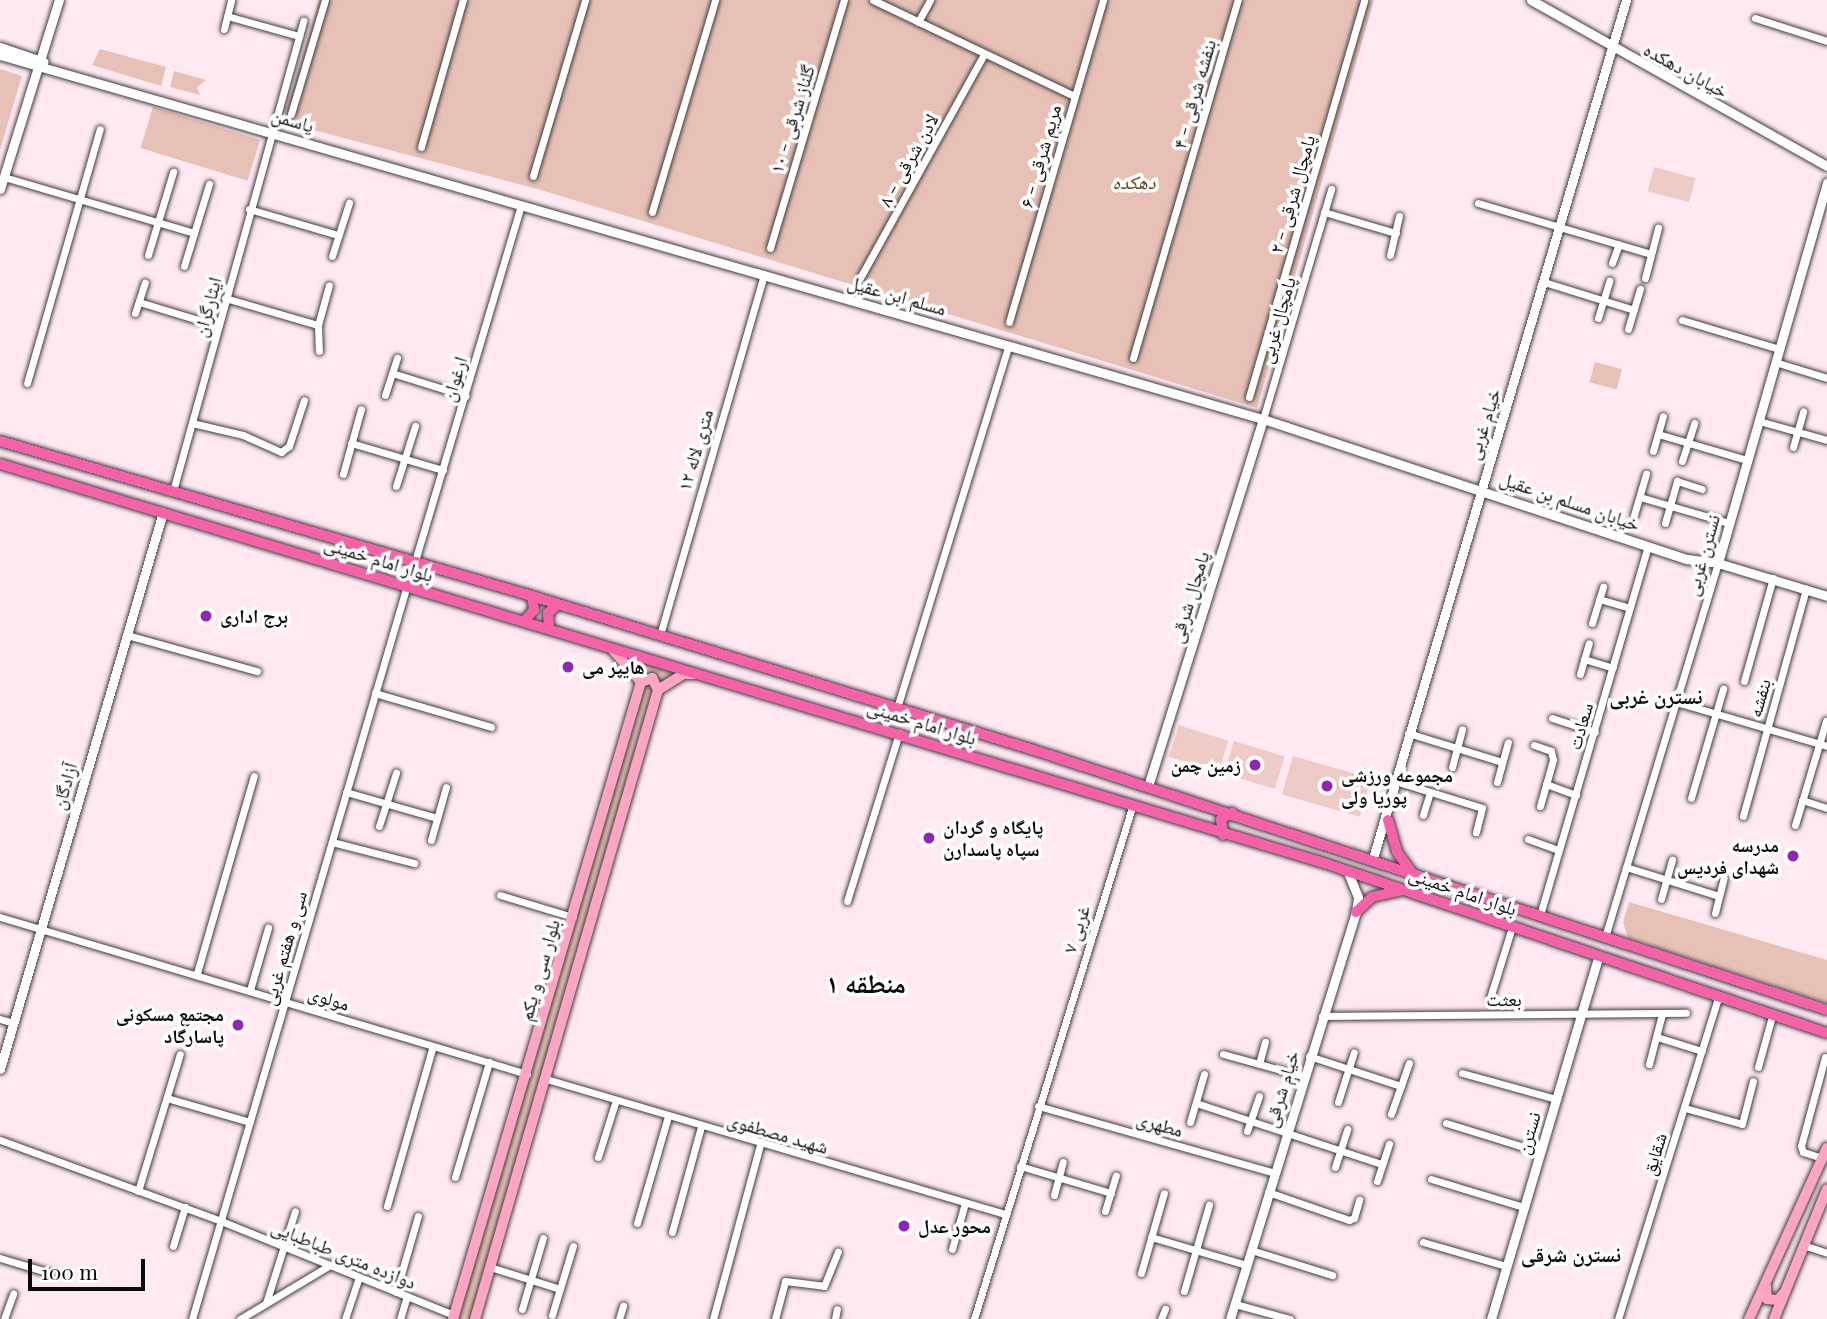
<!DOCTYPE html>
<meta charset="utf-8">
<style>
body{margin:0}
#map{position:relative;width:1827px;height:1319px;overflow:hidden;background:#ffe9f3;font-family:"Playfair Display","Noto Naskh Arabic",serif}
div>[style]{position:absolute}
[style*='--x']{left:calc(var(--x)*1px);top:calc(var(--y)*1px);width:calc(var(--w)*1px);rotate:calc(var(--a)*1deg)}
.green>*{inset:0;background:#e7c1b5;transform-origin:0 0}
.pitch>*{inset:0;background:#efcbc6;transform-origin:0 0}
.roads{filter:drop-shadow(0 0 2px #3e3e3e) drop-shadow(0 0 2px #3e3e3e)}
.minor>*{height:7px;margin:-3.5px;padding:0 3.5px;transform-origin:3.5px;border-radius:3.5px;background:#fff}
.tertiary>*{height:9px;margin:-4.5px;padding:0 4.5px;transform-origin:4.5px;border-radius:4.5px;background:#fff}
.secondary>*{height:10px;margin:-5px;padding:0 5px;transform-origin:5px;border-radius:5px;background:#fea5c4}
.primary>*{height:10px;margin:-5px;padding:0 5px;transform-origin:5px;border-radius:5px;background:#f662a8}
.dots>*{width:19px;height:19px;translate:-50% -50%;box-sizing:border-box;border:4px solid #fff;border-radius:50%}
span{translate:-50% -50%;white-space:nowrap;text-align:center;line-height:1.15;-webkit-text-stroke:7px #fff;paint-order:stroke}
.street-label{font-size:19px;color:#0b0b0b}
.park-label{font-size:19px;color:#61431d;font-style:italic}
.poi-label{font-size:19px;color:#0b0b0b;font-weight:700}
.left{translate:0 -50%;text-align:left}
.right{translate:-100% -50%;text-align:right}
.neighbourhood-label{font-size:21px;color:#0b0b0b;font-weight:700}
.district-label{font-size:26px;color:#0b0b0b;font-weight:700}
.scale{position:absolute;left:28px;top:1259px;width:117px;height:32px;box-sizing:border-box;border:4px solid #0b0b0b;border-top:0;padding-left:9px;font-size:21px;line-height:24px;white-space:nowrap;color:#0b0b0b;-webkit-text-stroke:5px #fff;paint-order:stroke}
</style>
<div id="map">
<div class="green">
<i style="clip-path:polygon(319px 0,1374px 0,1257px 408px,541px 190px,283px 122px)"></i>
<i style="clip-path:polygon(100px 49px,166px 67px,161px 86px,92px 65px)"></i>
<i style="clip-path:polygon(0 69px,22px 76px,0 150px)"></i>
<i style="clip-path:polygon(174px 71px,206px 80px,197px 87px,200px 95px,170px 87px)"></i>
<i style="left:153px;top:107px;width:112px;height:43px;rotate:17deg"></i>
<i style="left:1595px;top:362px;width:28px;height:21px;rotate:15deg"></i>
<i style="clip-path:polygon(620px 651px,685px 671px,660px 685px,642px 678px)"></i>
<i style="clip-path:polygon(651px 680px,655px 689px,473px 1319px,457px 1319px,644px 683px)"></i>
<i style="clip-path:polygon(1629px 902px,1827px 960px,1827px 1003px,1628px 938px,1623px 922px)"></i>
</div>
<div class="pitch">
<i style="left:1654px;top:167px;width:43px;height:25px;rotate:15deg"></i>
<i style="left:1179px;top:725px;width:52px;height:33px;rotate:18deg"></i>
<i style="left:1234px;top:741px;width:53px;height:34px;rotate:17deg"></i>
<i style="left:1293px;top:756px;width:81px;height:40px;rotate:16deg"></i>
</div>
<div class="roads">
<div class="minor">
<i style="--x:873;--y:0;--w:223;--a:25.5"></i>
<i style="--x:227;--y:16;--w:75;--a:15.5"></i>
<i style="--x:1755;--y:18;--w:76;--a:17.7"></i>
<i style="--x:918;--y:22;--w:25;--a:-61"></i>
<i style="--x:224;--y:29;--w:30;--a:-76"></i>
<i style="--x:291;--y:114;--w:119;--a:-73.4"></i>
<i style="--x:421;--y:147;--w:153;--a:-74.1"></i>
<i style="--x:533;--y:176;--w:184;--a:-73.5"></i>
<i style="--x:4;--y:177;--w:198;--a:16.4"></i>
<i style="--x:1478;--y:203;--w:180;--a:16.4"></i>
<i style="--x:249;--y:209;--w:93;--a:16.3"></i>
<i style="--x:652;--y:212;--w:221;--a:-73.4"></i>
<i style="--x:1324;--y:212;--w:75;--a:16.3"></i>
<i style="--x:770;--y:248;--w:259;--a:-73.4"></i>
<i style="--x:148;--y:255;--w:87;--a:-73.2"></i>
<i style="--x:1390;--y:255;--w:40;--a:-77"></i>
<i style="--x:332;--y:256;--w:56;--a:-72.2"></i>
<i style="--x:1612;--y:263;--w:20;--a:-70"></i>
<i style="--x:184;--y:266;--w:86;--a:-73"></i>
<i style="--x:860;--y:278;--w:254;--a:-61"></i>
<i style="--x:1645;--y:278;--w:52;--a:-75.4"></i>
<i style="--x:1544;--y:282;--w:94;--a:17.3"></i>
<i style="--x:225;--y:298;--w:97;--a:16.2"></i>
<i style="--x:318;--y:325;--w:26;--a:88"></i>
<i style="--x:139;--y:302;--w:83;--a:16.9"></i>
<i style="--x:135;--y:313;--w:32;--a:-72"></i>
<i style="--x:1598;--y:318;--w:39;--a:-73"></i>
<i style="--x:1682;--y:320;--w:101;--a:16.6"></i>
<i style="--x:1009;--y:322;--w:335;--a:-73.7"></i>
<i style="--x:318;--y:325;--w:41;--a:-74.6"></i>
<i style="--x:1628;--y:329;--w:42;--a:-73.3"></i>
<i style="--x:1133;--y:358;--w:373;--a:-73.7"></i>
<i style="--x:1775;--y:362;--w:54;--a:17.1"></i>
<i style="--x:392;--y:373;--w:77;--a:17.3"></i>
<i style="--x:27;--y:383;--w:264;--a:-74"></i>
<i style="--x:385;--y:395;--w:39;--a:-72"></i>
<i style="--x:1249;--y:397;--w:413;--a:-73.8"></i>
<i style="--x:1263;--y:419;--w:240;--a:-73.5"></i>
<i style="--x:1759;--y:421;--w:71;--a:15.6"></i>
<i style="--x:192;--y:423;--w:52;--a:13.2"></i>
<i style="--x:243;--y:435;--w:42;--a:24.1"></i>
<i style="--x:281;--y:452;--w:10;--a:-37"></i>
<i style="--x:289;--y:446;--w:48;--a:-71.9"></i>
<i style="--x:1658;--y:434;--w:93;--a:16.3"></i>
<i style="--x:351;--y:443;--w:96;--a:16.4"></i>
<i style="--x:1793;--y:447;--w:37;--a:-74"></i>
<i style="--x:1653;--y:451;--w:36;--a:-74"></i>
<i style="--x:1682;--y:461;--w:40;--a:-72"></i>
<i style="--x:343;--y:474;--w:67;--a:-74.5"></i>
<i style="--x:396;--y:486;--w:63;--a:-72.4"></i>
<i style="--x:173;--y:491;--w:488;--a:-74.5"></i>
<i style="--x:1640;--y:497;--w:93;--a:16.3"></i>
<i style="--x:1634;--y:515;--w:43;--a:-73.7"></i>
<i style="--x:1665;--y:523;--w:44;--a:-74.1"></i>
<i style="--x:1677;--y:481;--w:26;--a:18"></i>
<i style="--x:415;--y:561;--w:371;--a:-73.4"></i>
<i style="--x:1599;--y:599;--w:32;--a:16"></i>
<i style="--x:1592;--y:623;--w:38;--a:-73"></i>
<i style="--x:127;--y:635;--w:135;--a:15.5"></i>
<i style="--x:660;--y:635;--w:375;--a:-73.9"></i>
<i style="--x:1584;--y:659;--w:30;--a:17"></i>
<i style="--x:1580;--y:674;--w:32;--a:-74"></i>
<i style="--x:1744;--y:681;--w:107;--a:-74.3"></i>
<i style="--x:375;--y:693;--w:121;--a:16.3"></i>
<i style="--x:1676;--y:702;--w:157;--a:16.2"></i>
<i style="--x:897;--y:708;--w:380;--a:-72.9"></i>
<i style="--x:1552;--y:718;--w:45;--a:18"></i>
<i style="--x:1408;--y:733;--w:98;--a:17.1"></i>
<i style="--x:1534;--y:745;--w:18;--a:19"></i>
<i style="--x:1551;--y:751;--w:9;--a:77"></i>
<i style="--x:1553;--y:760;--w:48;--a:105.8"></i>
<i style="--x:1452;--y:767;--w:39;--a:-75"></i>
<i style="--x:1395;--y:781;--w:91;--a:17.2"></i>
<i style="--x:1482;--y:808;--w:25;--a:104"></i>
<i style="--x:1497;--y:782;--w:41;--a:-74.6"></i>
<i style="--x:1546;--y:784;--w:32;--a:20"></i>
<i style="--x:346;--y:792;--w:95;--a:15.9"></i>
<i style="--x:1691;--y:798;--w:114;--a:-73.6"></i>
<i style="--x:1802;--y:800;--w:26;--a:18"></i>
<i style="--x:1423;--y:815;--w:24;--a:-73"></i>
<i style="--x:1743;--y:816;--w:236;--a:-74.5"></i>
<i style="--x:1795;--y:825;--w:109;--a:-73.4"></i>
<i style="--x:379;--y:826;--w:56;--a:-72.2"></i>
<i style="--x:1528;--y:839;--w:33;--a:20"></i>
<i style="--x:431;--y:840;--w:55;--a:-74.2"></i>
<i style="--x:332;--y:842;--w:85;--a:14.4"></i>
<i style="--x:1626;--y:867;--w:97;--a:17.3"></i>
<i style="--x:500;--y:895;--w:76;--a:16.8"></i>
<i style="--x:1661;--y:899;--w:41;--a:-74.2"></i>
<i style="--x:847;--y:901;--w:176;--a:-72.8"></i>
<i style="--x:1715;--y:913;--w:36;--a:-76"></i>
<i style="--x:1540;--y:915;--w:384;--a:-73.7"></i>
<i style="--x:0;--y:917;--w:550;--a:16.59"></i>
<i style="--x:1605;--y:937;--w:391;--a:-73.2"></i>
<i style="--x:197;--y:973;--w:205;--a:-73.9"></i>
<i style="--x:250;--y:990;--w:65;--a:-73.8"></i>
<i style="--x:1490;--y:998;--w:74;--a:-72.8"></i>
<i style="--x:1322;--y:1016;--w:364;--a:-0.5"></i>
<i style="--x:0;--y:1019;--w:15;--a:16"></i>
<i style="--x:1657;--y:1037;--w:47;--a:17.3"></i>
<i style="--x:1223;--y:1054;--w:83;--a:15.4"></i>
<i style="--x:1309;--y:1056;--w:97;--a:18.1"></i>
<i style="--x:1259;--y:1064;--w:23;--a:-75"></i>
<i style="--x:1649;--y:1064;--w:52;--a:-75.4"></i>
<i style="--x:1758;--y:1067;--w:53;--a:-74.6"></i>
<i style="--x:1462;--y:1073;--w:98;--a:15.5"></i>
<i style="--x:543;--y:1078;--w:482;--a:16.4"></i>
<i style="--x:167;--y:1098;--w:86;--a:16.1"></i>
<i style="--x:1338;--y:1102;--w:52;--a:-72.3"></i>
<i style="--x:1196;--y:1103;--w:196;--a:18.2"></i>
<i style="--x:1038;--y:1106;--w:245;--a:15.8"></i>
<i style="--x:1685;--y:1108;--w:59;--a:15.7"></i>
<i style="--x:1742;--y:1124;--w:44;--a:-75.7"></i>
<i style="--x:1391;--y:1114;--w:54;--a:-70.6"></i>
<i style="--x:1190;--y:1122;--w:50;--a:-73.7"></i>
<i style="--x:1446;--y:1123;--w:98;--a:17.1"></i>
<i style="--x:1247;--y:1131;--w:37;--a:-71"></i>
<i style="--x:0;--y:1140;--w:235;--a:20.1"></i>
<i style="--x:221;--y:1221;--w:251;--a:22"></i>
<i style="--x:598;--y:1157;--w:60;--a:-72.5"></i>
<i style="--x:1822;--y:1158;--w:20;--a:-162"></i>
<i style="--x:1803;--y:1152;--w:6;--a:-108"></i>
<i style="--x:1801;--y:1146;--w:92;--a:-74.9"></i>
<i style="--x:1020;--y:1166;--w:95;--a:16.5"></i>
<i style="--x:1335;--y:1167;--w:40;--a:-72"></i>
<i style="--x:455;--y:1177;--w:120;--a:-73.5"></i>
<i style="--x:1431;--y:1179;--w:97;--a:16.8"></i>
<i style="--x:1377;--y:1181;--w:39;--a:-72"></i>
<i style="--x:138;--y:1191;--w:143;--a:-73"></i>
<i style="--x:1268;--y:1192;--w:86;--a:19.1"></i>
<i style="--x:1349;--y:1220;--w:5;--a:-22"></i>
<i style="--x:1354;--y:1218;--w:19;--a:-74"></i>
<i style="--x:1054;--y:1195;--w:34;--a:-75"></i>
<i style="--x:387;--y:1206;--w:166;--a:-74"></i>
<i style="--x:1105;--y:1211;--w:37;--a:-73"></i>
<i style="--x:637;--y:1223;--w:111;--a:-73.8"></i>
<i style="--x:672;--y:1232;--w:109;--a:-74.6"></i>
<i style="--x:1151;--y:1237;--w:99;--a:16.4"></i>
<i style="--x:1423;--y:1242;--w:86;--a:16.1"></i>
<i style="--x:1803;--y:1245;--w:25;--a:18"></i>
<i style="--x:173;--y:1246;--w:41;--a:-72.9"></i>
<i style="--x:952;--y:1249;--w:48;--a:-74.2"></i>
<i style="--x:1251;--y:1250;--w:85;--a:17.2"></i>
<i style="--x:0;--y:1258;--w:52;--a:16.7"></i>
<i style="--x:490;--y:1267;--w:73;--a:17.4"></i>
<i style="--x:1141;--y:1273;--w:83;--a:-74"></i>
<i style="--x:1184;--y:1291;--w:90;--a:-73.8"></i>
<i style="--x:396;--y:1292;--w:79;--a:-73.9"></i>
<i style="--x:266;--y:1303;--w:96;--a:-72.5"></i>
<i style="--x:1235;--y:1304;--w:57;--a:15.3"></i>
<i style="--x:522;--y:1309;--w:74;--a:-73.5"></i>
<i style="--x:552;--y:1315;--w:72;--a:-73.1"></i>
<i style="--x:4;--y:1319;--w:27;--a:-70"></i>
<i style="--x:192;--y:1319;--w:765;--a:-73.67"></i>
<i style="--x:240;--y:1319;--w:105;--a:-31"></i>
<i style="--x:345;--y:1319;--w:44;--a:-71.6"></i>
<i style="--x:400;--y:1319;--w:24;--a:-73"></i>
<i style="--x:619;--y:1319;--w:14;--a:-73"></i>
<i style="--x:713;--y:1319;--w:180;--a:-74.9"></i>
<i style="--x:775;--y:1319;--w:39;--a:-75"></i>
<i style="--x:785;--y:1281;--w:39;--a:7"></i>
<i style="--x:824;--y:1286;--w:37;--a:-68"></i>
<i style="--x:835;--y:1319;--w:10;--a:-79"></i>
<i style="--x:974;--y:1319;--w:539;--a:-72.84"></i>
<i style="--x:1161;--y:1319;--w:11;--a:-68"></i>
<i style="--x:1618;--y:1319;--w:336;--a:-72.7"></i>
</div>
<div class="tertiary">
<i style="--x:1531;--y:0;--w:339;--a:29.3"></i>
<i style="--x:0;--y:47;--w:46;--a:18.8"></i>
<i style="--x:0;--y:55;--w:1314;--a:16.08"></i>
<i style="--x:1263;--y:419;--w:447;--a:18.3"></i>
<i style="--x:1687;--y:559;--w:31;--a:7"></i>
<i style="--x:1718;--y:563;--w:114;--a:16.8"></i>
<i style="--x:0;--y:189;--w:198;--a:-72.7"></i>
<i style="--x:1718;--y:563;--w:396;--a:-74"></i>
<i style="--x:1148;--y:786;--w:385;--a:-72.6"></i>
<i style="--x:1373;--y:858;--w:895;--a:-73.57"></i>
<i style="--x:0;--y:1069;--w:580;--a:-73.69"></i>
<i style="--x:1230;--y:1319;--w:426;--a:-72.8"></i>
<i style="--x:1356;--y:912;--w:15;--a:-82"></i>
<i style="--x:1358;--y:897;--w:29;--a:-112"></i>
<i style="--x:1491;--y:1319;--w:377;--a:-73.5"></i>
</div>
<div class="secondary">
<i style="--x:641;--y:682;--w:12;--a:-20"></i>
<i style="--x:652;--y:678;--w:13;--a:63"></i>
<i style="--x:1766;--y:1286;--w:13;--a:86"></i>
<i style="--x:1767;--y:1299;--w:11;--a:5"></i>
<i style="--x:1778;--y:1300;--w:8;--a:-50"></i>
<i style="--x:453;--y:1319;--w:664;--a:-73.56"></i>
<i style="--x:641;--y:682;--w:43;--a:-131.2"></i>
<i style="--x:475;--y:1319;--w:655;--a:-73.78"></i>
<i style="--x:658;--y:690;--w:31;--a:-32"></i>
<i style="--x:684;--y:674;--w:10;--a:0"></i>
<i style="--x:1749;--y:1319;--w:188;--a:-65.5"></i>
<i style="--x:1774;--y:1319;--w:140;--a:-67.8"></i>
</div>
<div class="primary">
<i style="--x:0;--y:441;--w:554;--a:16.24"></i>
<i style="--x:532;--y:596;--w:528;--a:17.06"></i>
<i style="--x:1037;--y:751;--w:831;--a:18.15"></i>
<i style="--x:0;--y:464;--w:1386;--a:16.77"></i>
<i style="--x:1327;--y:864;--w:528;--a:18.68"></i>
<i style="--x:525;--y:620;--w:13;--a:-48"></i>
<i style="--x:534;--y:610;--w:14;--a:-98"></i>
<i style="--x:549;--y:627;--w:14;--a:-94"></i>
<i style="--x:548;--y:613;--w:13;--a:-42"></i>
<i style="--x:1388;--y:820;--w:33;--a:74"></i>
<i style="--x:1397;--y:852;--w:24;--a:54"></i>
<i style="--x:1223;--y:835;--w:16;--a:-97"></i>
<i style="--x:1221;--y:819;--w:13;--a:-29"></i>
<i style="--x:1356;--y:912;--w:22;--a:-43"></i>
<i style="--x:1372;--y:897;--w:31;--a:-13"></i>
</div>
</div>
<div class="dots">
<i style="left:206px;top:616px;background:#8f26b8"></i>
<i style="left:568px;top:667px;background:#8f26b8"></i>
<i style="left:1255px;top:765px;background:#8f26b8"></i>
<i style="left:1327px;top:786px;background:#8f26b8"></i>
<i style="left:929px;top:838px;background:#8f26b8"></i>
<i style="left:1793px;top:856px;background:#8f26b8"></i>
<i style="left:238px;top:1025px;background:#8f26b8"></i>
<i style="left:904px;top:1226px;background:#8f26b8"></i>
</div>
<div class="street-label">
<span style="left:1686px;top:70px;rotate:29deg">خیابان دهکده</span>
<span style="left:1194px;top:94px;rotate:-74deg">بنفشه شرقی - ۴</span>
<span style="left:792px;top:119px;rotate:-73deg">گلناز شرقی - ۱۰</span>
<span style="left:293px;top:120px;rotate:16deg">یاسمن</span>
<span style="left:1040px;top:156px;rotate:-74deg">مریم شرقی - ۶</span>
<span style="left:908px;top:160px;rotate:-61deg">لادن شرقی - ۸</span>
<span style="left:1292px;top:194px;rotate:-74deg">پامچال شرقی - ۲</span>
<span style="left:897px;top:295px;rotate:16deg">مسلم ابن عقیل</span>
<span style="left:207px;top:307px;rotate:-75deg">ایثارگران</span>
<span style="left:1277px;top:320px;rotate:-74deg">پامچال غربی</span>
<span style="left:454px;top:379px;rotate:-73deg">ارغوان</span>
<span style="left:1483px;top:424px;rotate:-72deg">خیام غربی</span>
<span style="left:695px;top:450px;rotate:-74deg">۱۲ متری لاله</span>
<span style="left:1570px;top:501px;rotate:19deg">خیابان مسلم بن عقیل</span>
<span style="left:1702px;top:555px;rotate:-74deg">نسترن غربی</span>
<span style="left:379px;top:559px;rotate:17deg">بلوار امام خمینی</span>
<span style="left:1189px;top:597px;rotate:-73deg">پامچال شرقی</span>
<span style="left:1759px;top:698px;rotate:-74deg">بنفشه</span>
<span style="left:922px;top:722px;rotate:17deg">بلوار امام خمینی</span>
<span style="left:1580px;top:726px;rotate:-74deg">سعادت</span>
<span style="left:64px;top:786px;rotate:-74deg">آزادگان</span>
<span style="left:1463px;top:891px;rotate:19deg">بلوار امام خمینی</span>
<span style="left:1076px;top:929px;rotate:-72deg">۷ غربی</span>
<span style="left:284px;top:948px;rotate:-74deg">سی و هفتم غربی</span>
<span style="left:539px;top:970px;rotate:-74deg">بلوار سی و یکم</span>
<span style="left:329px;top:998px;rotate:17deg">مولوی</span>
<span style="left:1504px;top:999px">بعثت</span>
<span style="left:1281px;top:1089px;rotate:-73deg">خیام شرقی</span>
<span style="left:1160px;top:1124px;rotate:16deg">مطهری</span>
<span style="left:778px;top:1133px;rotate:16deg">شهید مصطفوی</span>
<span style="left:1528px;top:1133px;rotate:-73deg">نسترن</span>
<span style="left:1654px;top:1154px;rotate:-73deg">شقایق</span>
<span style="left:344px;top:1254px;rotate:22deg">دوازده متری طباطبایی</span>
</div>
<div class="park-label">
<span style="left:1134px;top:182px">دهکده</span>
</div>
<div class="poi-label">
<span class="left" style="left:220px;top:616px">برج اداری</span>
<span class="left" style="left:582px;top:667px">هایپر می</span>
<span class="right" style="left:1241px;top:765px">زمین چمن</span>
<span class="left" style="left:1341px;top:786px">مجموعه ورزشی<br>پوریا ولی</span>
<span class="left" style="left:943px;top:838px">پایگاه و گردان<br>سپاه پاسدارن</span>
<span class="right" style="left:1779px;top:856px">مدرسه<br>شهدای فردیس</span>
<span class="right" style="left:224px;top:1025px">مجتمع مسکونی<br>پاسارگاد</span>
<span class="left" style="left:918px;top:1226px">محور عدل</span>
</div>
<div class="neighbourhood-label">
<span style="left:1656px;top:695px">نسترن غربی</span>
<span style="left:1571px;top:1253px">نسترن شرقی</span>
</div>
<div class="district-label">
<span style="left:866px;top:983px">منطقه ۱</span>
</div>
<div class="scale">100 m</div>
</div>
